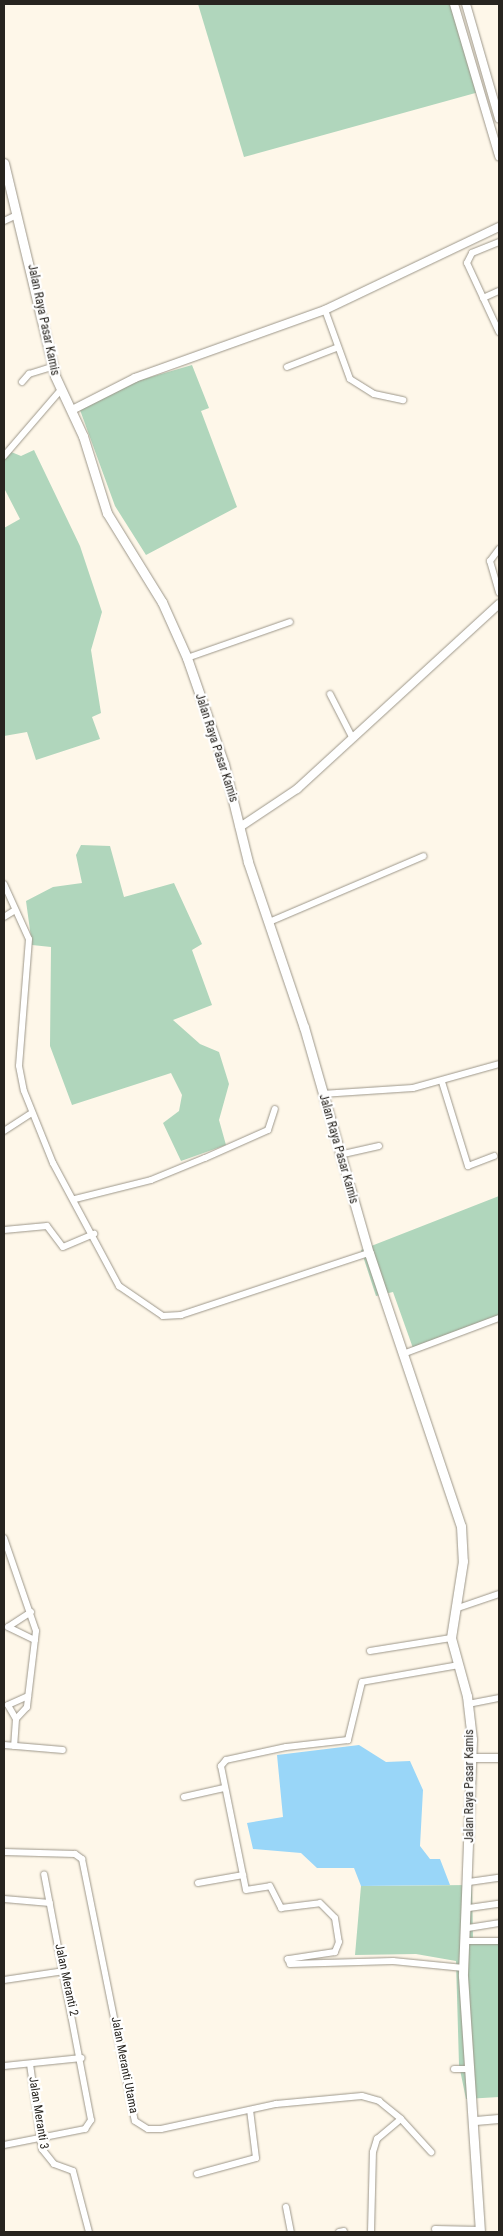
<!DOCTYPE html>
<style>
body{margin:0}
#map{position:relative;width:503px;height:2236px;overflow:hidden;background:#fef7e9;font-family:"Roboto Condensed",sans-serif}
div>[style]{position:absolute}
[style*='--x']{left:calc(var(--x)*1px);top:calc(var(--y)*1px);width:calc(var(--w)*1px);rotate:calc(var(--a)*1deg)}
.green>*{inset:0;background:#b0d6bc}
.water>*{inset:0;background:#99d6f8}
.roads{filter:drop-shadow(0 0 1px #9d978a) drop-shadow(0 0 1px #9d978a)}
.minor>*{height:6px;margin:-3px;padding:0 3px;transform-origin:3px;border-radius:3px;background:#fff}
.tertiary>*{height:8px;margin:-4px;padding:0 4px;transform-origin:4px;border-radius:4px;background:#fff}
.secondary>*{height:9px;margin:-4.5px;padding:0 4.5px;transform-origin:4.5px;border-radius:4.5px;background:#fff}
span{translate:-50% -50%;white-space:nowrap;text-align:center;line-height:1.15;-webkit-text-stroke:4.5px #fff;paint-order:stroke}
.street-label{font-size:12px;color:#27241f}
.frame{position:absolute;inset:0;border:5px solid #27241f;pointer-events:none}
</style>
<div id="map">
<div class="green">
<i style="clip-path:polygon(198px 4px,455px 4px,479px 92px,244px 157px)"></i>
<i style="clip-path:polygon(192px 365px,209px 408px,201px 411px,237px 507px,146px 555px,115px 506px,80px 410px,130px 383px)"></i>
<i style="clip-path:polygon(4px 449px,21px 456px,34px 450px,80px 546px,102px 612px,91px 650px,101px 713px,92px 717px,100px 739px,36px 760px,27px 732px,4px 736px,4px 528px,20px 519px,4px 488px)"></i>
<i style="clip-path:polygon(81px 845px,110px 846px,124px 897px,174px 883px,202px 944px,192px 950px,212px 1005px,173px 1020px,200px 1044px,219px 1052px,229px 1084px,219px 1120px,226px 1145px,181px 1161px,163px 1123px,179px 1111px,182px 1095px,171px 1073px,72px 1105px,50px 1046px,51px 947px,32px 945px,26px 901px,53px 887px,82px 883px,76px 855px)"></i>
<i style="clip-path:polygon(499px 1196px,499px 1321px,414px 1351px,393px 1292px,376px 1296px,361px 1250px)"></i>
<i style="clip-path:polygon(472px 1885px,473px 1940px,499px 1938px,499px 2097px,466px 2099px,459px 2065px,456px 1961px,416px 1954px,355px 1955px,361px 1886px)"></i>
</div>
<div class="water">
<i style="clip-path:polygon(359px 1745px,386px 1762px,410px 1761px,423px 1790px,420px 1846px,430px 1859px,440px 1859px,450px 1885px,361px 1886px,354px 1868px,317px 1868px,301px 1853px,253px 1849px,247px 1823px,283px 1817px,277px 1755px)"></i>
</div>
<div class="roads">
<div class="minor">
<i style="--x:4;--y:221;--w:14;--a:-25"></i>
<i style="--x:499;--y:242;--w:29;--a:158"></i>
<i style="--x:472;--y:253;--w:11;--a:117"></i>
<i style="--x:467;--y:263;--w:76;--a:65.1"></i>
<i style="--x:483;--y:298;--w:17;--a:-24"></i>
<i style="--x:325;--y:310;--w:73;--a:70.1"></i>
<i style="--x:350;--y:379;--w:28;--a:32"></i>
<i style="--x:374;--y:394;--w:30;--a:12"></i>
<i style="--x:287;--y:367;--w:53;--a:-21.2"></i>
<i style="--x:22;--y:382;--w:11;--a:-49"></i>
<i style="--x:29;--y:374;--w:24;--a:-17"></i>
<i style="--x:4;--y:456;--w:86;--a:-49.3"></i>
<i style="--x:499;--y:549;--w:15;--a:127"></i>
<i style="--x:490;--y:561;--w:33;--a:74"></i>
<i style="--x:187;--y:658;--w:109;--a:-19.3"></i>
<i style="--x:330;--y:694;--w:48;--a:62.9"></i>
<i style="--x:4;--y:884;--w:60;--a:65.6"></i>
<i style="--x:29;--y:939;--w:127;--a:94.5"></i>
<i style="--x:19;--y:1066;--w:25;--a:79"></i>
<i style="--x:24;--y:1091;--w:78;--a:68.1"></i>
<i style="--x:53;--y:1163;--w:140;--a:61.8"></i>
<i style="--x:119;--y:1286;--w:53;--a:34.3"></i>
<i style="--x:163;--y:1316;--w:18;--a:-3"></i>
<i style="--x:181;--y:1315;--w:198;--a:-18.3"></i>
<i style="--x:4;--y:917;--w:13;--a:-32"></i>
<i style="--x:269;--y:922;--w:168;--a:-23.1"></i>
<i style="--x:442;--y:1082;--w:88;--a:72.8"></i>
<i style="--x:468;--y:1166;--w:28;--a:-21"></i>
<i style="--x:322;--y:1094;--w:91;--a:-3.8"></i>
<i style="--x:413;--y:1088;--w:89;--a:-15.6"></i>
<i style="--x:4;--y:1131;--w:33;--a:-33"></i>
<i style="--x:339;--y:1155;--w:41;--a:-12.7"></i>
<i style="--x:75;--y:1199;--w:78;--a:-14"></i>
<i style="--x:151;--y:1180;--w:58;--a:-22.2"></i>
<i style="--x:205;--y:1158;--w:69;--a:-24"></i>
<i style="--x:268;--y:1130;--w:22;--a:-72"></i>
<i style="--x:4;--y:1230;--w:43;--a:-5.3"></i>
<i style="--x:47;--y:1226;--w:26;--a:53"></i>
<i style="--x:63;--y:1247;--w:34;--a:-23"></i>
<i style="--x:403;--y:1354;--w:103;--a:-20.6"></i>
<i style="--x:4;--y:1538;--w:98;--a:71"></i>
<i style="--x:36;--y:1631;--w:77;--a:96.8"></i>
<i style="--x:27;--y:1707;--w:16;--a:133"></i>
<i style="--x:16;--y:1719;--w:27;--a:94"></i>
<i style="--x:455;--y:1609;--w:46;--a:-18.8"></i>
<i style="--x:31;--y:1612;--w:27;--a:147"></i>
<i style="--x:8;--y:1627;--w:30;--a:26"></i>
<i style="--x:370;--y:1651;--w:82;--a:-9.1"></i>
<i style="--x:459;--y:1665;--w:98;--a:170.1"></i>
<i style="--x:362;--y:1682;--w:60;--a:103.6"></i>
<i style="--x:348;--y:1740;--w:62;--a:173.6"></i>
<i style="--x:286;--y:1747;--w:61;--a:167.8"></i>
<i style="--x:226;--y:1760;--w:8;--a:130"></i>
<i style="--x:221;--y:1766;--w:126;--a:78.6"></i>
<i style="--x:246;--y:1890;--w:24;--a:-9"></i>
<i style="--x:270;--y:1886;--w:25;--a:63"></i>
<i style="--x:281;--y:1908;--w:39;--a:-7"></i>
<i style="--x:320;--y:1903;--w:21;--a:45"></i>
<i style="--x:335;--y:1918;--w:24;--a:81"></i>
<i style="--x:339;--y:1942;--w:11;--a:112"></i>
<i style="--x:335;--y:1952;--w:48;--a:171.5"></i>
<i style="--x:288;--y:1959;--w:5;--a:68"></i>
<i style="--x:290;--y:1964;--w:103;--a:-1.7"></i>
<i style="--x:393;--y:1961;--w:71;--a:5.6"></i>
<i style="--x:468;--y:1704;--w:32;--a:-11"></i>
<i style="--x:16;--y:1719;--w:16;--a:-120"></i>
<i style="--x:8;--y:1705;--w:22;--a:-24"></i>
<i style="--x:4;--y:1745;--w:59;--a:4.8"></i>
<i style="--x:184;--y:1797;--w:41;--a:-12.7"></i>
<i style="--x:4;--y:1852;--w:71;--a:1.6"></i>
<i style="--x:75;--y:1854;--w:9;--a:36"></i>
<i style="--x:82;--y:1859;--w:267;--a:78.6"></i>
<i style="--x:135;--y:2121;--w:15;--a:32"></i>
<i style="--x:148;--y:2129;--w:13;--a:0"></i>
<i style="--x:161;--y:2129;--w:118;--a:-12.3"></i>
<i style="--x:276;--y:2104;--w:86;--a:-5.3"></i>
<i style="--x:362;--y:2096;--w:18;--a:16"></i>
<i style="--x:379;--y:2101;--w:28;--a:39"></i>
<i style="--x:401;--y:2119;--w:45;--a:47.7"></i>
<i style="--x:469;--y:1882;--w:30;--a:-8"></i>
<i style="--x:198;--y:1883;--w:46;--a:-10.1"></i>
<i style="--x:4;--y:1899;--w:46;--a:5"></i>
<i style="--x:469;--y:1908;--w:30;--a:-8"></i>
<i style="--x:468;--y:1928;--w:31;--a:-9"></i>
<i style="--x:467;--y:1941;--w:32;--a:0"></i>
<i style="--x:4;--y:1980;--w:61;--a:-8.5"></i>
<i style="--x:30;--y:2064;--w:86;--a:82"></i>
<i style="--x:42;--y:2149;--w:19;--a:51"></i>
<i style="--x:54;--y:2164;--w:20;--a:20"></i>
<i style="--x:73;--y:2171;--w:63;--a:75.3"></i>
<i style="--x:4;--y:2066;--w:78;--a:-5.9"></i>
<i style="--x:454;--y:2069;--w:16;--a:0"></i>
<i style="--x:4;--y:2145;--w:83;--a:-11.2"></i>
<i style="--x:85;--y:2129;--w:11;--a:-56"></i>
<i style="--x:91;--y:2120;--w:250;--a:-100.8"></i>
<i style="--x:197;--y:2174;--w:61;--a:-15.2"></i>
<i style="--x:256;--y:2158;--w:48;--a:-97.1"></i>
<i style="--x:286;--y:2207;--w:25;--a:79"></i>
<i style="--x:435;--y:2229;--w:45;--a:1.3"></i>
<i style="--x:339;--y:2232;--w:5;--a:-11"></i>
<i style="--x:371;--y:2232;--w:80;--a:-88.6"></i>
<i style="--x:373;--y:2152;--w:14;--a:-73"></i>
<i style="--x:377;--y:2139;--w:31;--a:-40"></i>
</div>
<div class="tertiary">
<i style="--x:454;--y:4;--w:159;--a:73.5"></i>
<i style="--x:466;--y:4;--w:119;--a:73.9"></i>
<i style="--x:72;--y:410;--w:71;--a:-26.9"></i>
<i style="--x:135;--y:378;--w:202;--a:-19.7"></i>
<i style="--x:325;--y:310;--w:193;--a:-25.5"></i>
<i style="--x:240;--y:827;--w:69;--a:-33.7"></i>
<i style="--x:297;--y:789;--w:274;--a:-42.5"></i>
<i style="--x:472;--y:1758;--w:27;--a:0"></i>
<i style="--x:476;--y:2121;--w:23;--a:-5"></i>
</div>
<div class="secondary">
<i style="--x:4;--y:163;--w:219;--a:76.5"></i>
<i style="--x:55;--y:376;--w:66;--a:65"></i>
<i style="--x:83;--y:436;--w:81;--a:72.7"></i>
<i style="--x:107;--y:513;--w:105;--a:58.3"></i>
<i style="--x:162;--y:602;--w:61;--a:65.9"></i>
<i style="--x:187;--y:658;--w:112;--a:70.8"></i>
<i style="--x:224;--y:764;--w:101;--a:76.2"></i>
<i style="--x:248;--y:862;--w:174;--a:71.3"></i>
<i style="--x:304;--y:1027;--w:235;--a:74"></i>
<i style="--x:369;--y:1253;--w:288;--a:71.4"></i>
<i style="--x:461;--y:1526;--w:35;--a:87"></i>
<i style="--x:463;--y:1561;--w:78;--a:98.9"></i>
<i style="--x:451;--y:1638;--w:60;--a:74.6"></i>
<i style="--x:467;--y:1696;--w:43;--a:83.4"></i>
<i style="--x:472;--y:1739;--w:237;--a:92.2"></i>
<i style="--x:463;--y:1976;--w:257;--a:86.2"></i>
</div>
</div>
<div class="street-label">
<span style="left:43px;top:320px;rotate:78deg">Jalan Raya Pasar Kamis</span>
<span style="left:216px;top:748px;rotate:72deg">Jalan Raya Pasar Kamis</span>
<span style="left:338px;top:1149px;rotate:74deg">Jalan Raya Pasar Kamis</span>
<span style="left:470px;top:1786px;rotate:-90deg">Jalan Raya Pasar Kamis</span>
<span style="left:66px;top:1980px;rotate:78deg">Jalan Meranti 2</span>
<span style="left:124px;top:2065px;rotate:79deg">Jalan Meranti Utama</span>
<span style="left:38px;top:2113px;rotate:81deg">Jalan Meranti 3</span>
</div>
<div class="frame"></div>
</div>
